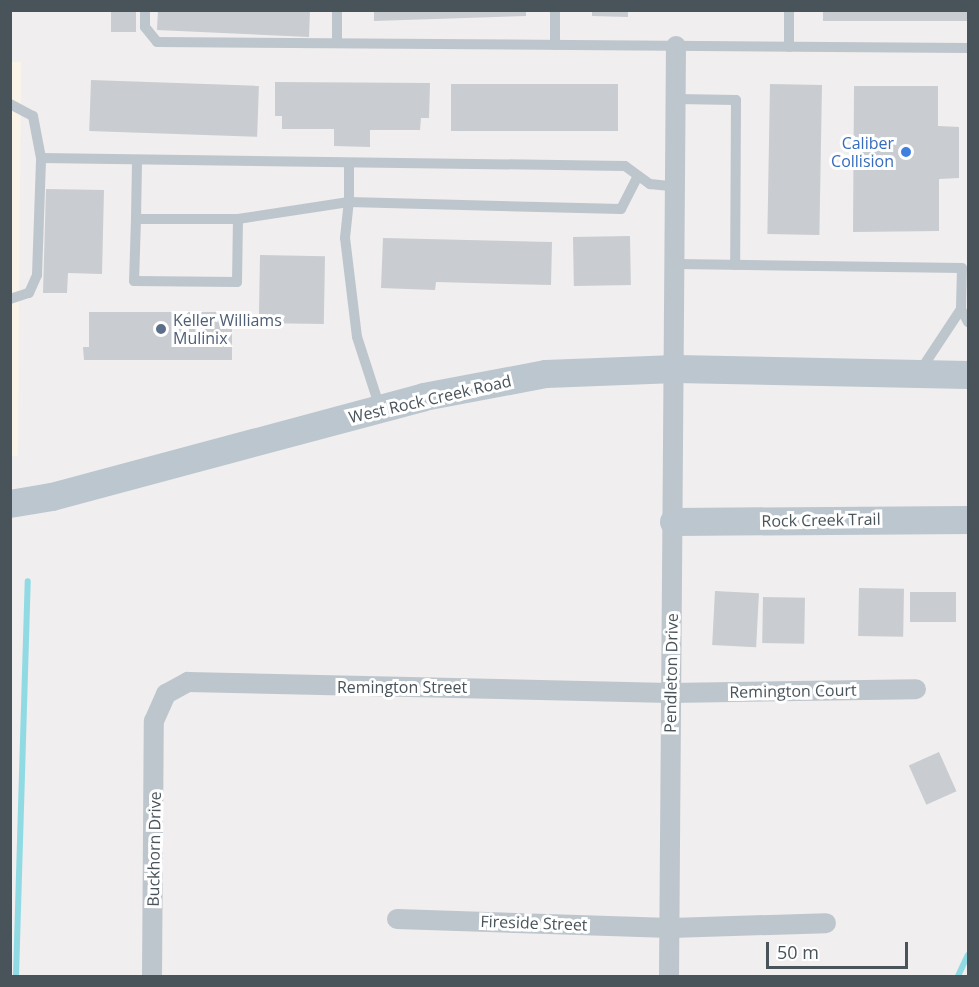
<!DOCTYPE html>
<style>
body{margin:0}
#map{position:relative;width:979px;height:987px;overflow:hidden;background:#f0eeee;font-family:"Open Sans",sans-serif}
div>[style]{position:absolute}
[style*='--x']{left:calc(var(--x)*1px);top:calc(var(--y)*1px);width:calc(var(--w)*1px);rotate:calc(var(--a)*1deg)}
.commercial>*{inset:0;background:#faf3e8}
.stream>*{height:6px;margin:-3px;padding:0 3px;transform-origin:3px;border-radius:3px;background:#90dae4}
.building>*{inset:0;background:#c9ccd0;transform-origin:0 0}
.lane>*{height:10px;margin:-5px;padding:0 5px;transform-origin:5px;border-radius:5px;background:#bdc6cc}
.street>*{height:20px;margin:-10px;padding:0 10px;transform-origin:10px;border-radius:10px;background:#bdc6cc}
.secondary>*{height:28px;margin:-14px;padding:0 14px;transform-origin:14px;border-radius:14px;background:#bbc6ce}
.dots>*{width:16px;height:16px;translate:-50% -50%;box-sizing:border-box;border:3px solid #fff;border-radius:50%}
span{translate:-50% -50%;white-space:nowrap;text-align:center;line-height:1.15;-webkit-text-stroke:6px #fff;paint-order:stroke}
.shop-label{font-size:16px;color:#366cbe}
.right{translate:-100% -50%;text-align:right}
.service-label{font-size:16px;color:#4e5e75}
.left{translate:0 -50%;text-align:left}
.street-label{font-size:16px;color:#48535a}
.frame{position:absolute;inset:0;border:12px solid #48535a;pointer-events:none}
.scale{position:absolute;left:766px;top:942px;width:142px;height:27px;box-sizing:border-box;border:3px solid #48535a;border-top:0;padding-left:8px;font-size:18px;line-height:21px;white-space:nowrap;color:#48535a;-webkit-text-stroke:4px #fff;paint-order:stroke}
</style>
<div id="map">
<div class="commercial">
<i style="clip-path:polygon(10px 62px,21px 62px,18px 456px,11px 456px)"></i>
</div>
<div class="stream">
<i style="--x:16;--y:976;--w:395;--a:-88.3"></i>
<i style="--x:958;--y:976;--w:23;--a:-65"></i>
</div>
<div class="building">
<i style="left:111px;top:10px;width:25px;height:22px"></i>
<i style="clip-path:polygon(158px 10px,310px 10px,309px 37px,157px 30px)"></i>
<i style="clip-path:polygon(374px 10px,526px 10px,526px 16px,374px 21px)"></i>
<i style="clip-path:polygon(592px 10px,628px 10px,628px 17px,592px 16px)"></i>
<i style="left:823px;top:10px;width:145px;height:11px"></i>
<i style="left:91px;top:80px;width:168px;height:51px;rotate:2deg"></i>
<i style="clip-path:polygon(275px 82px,430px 83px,429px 118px,421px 118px,420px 130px,370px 130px,370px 147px,334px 146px,334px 129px,282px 129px,282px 116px,275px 116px)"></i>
<i style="left:451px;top:84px;width:167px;height:47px"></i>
<i style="left:770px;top:84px;width:52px;height:150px;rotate:1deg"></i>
<i style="clip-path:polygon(854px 86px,938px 86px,938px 126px,959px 127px,959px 178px,939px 179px,939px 231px,853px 232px)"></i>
<i style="clip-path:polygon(46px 189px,104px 190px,102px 274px,68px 273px,67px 293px,43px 293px)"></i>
<i style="left:630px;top:236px;width:49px;height:57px;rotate:89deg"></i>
<i style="clip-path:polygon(383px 238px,552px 242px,551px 285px,436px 282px,435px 290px,381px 288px)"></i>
<i style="left:260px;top:255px;width:65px;height:68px;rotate:1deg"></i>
<i style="clip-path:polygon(89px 312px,232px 312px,232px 360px,84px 360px,83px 347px,89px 347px)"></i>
<i style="left:859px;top:588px;width:45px;height:48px;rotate:1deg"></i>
<i style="left:715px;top:591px;width:44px;height:54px;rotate:3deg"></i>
<i style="left:910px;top:592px;width:46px;height:30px"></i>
<i style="left:763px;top:597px;width:42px;height:46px;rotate:1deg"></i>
<i style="left:939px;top:752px;width:43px;height:33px;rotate:66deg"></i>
</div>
<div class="lane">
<i style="--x:145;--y:10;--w:17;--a:90"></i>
<i style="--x:145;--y:27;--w:19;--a:51"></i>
<i style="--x:157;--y:42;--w:811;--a:0.42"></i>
<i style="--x:555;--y:10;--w:35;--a:90"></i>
<i style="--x:337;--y:43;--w:33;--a:-90"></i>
<i style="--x:789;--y:47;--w:37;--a:-90"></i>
<i style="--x:677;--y:99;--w:59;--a:1"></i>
<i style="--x:736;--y:100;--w:165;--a:90.3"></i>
<i style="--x:10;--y:104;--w:26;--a:28"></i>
<i style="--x:33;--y:116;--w:43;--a:79.2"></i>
<i style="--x:137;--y:162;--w:57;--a:91"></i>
<i style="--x:136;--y:219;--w:102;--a:0"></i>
<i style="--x:238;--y:219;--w:112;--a:-8.7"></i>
<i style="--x:349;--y:202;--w:38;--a:-90"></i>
<i style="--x:136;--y:219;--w:62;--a:91.8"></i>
<i style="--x:134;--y:281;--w:103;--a:0.6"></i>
<i style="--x:237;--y:282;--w:63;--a:-89.1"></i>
<i style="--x:677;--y:264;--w:285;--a:0.8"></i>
<i style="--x:962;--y:268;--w:41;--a:91.4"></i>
<i style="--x:961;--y:309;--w:15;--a:62"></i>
<i style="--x:10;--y:299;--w:20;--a:-18"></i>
<i style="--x:29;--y:293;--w:20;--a:-66"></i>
<i style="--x:37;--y:275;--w:117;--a:-88"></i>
<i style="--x:41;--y:158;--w:584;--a:0.78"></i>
<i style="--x:625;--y:166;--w:31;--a:36"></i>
<i style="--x:650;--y:184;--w:27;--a:6"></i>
<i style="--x:920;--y:371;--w:74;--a:-56.5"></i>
<i style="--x:380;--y:408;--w:75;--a:-107.9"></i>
<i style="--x:357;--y:337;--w:100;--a:-96.9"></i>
<i style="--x:345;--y:238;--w:36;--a:-84"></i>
<i style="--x:349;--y:202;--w:272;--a:1.5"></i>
<i style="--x:621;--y:209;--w:36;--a:-63"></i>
</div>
<div class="street">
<i style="--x:397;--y:919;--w:274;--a:1.9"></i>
<i style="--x:671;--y:928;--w:155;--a:-1.8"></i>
<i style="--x:152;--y:976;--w:255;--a:-89.6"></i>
<i style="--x:154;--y:721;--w:30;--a:-66"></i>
<i style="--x:166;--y:694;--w:25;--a:-29"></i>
<i style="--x:188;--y:682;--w:482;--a:1.3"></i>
<i style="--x:670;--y:693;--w:246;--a:-0.9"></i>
<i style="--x:669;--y:976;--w:930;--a:-89.57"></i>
</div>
<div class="secondary">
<i style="--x:10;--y:504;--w:43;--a:-9.5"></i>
<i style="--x:52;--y:497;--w:385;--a:-15"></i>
<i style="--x:424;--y:397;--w:124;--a:-10.7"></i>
<i style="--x:546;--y:374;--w:130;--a:-2.2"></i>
<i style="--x:676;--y:369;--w:292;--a:1.2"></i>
<i style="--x:674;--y:522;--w:294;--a:-0.4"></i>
</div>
<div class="dots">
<i style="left:906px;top:152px;background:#3f7fe0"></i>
<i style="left:161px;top:329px;background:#5c6f8a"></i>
</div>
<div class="shop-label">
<span class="right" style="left:894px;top:152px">Caliber<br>Collision</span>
</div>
<div class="service-label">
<span class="left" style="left:173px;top:329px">Keller Williams<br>Mulinix</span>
</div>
<div class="street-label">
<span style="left:430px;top:399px;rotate:-13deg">West Rock Creek Road</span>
<span style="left:821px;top:520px;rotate:-1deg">Rock Creek Trail</span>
<span style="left:671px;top:673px;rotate:-89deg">Pendleton Drive</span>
<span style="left:402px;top:687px">Remington Street</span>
<span style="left:793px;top:691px;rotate:-1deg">Remington Court</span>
<span style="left:154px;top:849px;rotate:-89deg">Buckhorn Drive</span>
<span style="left:534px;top:923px;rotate:2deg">Fireside Street</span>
</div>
<div class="frame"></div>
<div class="scale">50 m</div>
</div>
